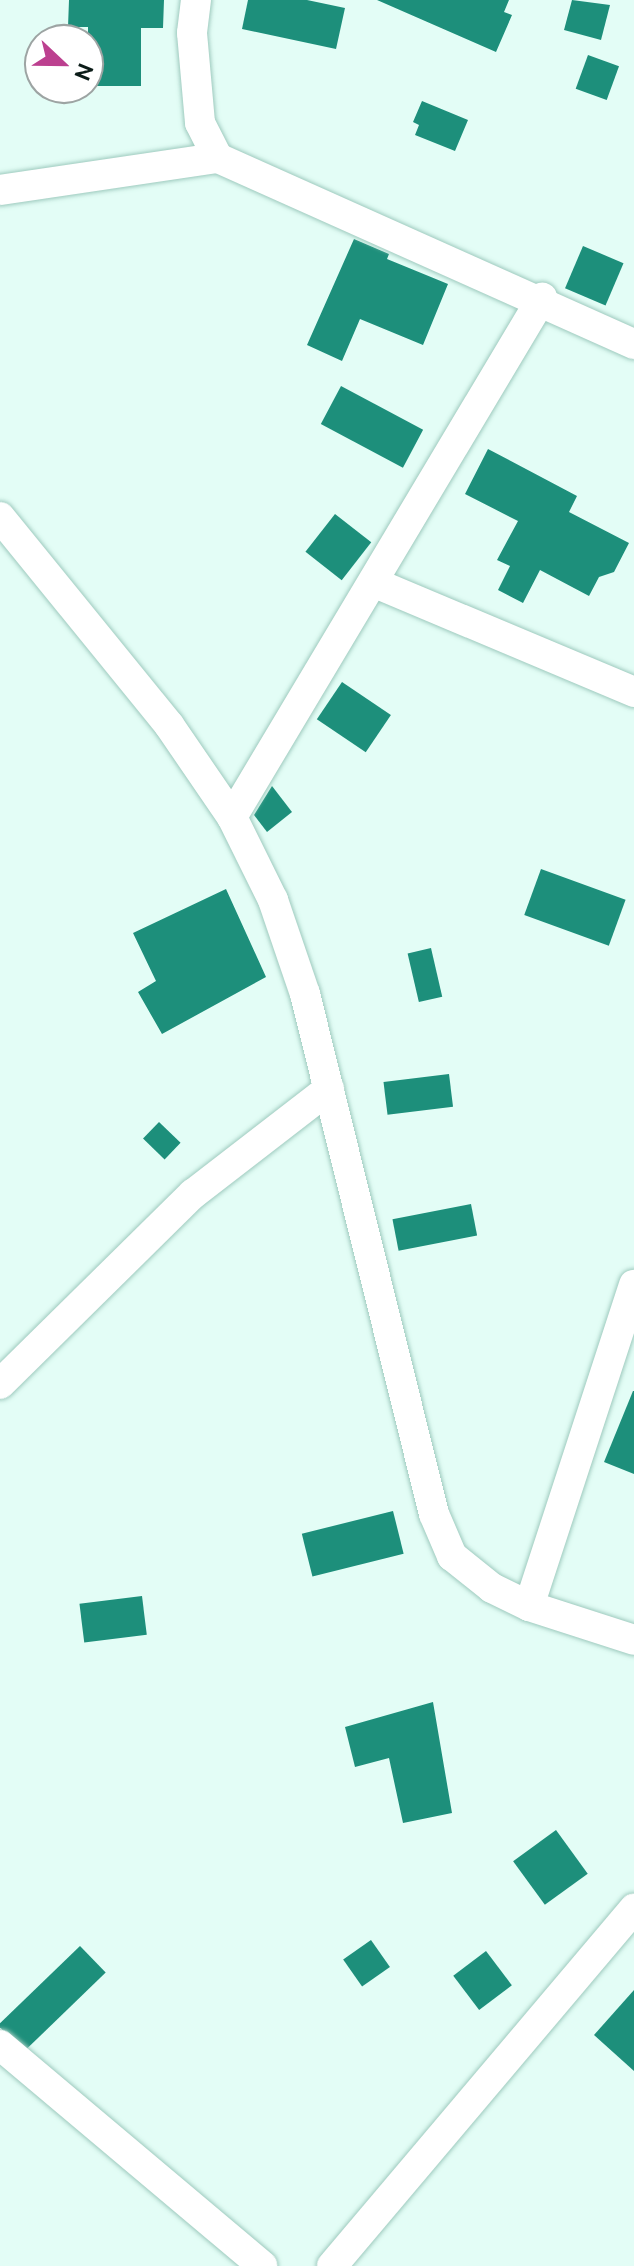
<!DOCTYPE html>
<style>
body{margin:0}
#map{position:relative;width:634px;height:2266px;overflow:hidden;background:#e3fdf6;font-family:Ubuntu,sans-serif}
div>[style]{position:absolute}
[style*='--x']{left:calc(var(--x)*1px);top:calc(var(--y)*1px);width:calc(var(--w)*1px);rotate:calc(var(--a)*1deg)}
.building>*{inset:0;background:#1d8f7b;transform-origin:0 0}
.roads{filter:drop-shadow(0 0 2px #9ecabe) drop-shadow(0 0 2px #9ecabe)}
.minor>*{height:30px;margin:-15px;padding:0 15px;transform-origin:15px;border-radius:15px;background:#fff}
span{translate:-50% -50%;white-space:nowrap;text-align:center;line-height:1.15;-webkit-text-stroke:6px #fff;paint-order:stroke}
.north{position:absolute;left:24px;top:24px;width:80px;height:80px;box-sizing:border-box;background:#fff;border:2px solid #9da4a3;border-radius:50%;rotate:112deg;font-size:22px;font-weight:700;line-height:32px;text-align:center;color:#0b1c18}
.north::after{content:'';display:block;margin:auto;width:28px;height:36px;background:#bc408f;clip-path:polygon(50% 0,100% 100%,50% 72%,0 100%)}
</style>
<div id="map">
<div class="building">
<i style="clip-path:polygon(69px 0,164px 0,163px 28px,141px 28px,141px 86px,88px 86px,88px 27px,68px 27px)"></i>
<i style="clip-path:polygon(248px 0,307px 0,345px 8px,336px 49px,242px 29px)"></i>
<i style="clip-path:polygon(377px 0,509px 0,504px 12px,512px 15px,496px 52px)"></i>
<i style="clip-path:polygon(572px 0,610px 5px,601px 40px,564px 30px)"></i>
<i style="left:588px;top:55px;width:33px;height:36px;rotate:20deg"></i>
<i style="clip-path:polygon(422px 101px,468px 120px,455px 151px,415px 135px,419px 125px,413px 122px)"></i>
<i style="clip-path:polygon(354px 239px,389px 254px,387px 259px,448px 284px,423px 345px,360px 319px,342px 361px,307px 345px)"></i>
<i style="left:583px;top:246px;width:44px;height:46px;rotate:23deg"></i>
<i style="left:341px;top:386px;width:93px;height:43px;rotate:28deg"></i>
<i style="clip-path:polygon(488px 449px,577px 496px,569px 512px,629px 543px,614px 572px,599px 577px,589px 596px,540px 570px,523px 603px,498px 590px,510px 566px,497px 560px,518px 521px,465px 494px)"></i>
<i style="left:335px;top:514px;width:46px;height:48px;rotate:38deg"></i>
<i style="left:342px;top:682px;width:59px;height:45px;rotate:34deg"></i>
<i style="clip-path:polygon(272px 786px,292px 812px,267px 832px,254px 815px)"></i>
<i style="left:541px;top:869px;width:90px;height:49px;rotate:20deg"></i>
<i style="clip-path:polygon(226px 889px,266px 977px,162px 1034px,138px 992px,156px 981px,133px 933px)"></i>
<i style="left:431px;top:948px;width:50px;height:24px;rotate:77deg"></i>
<i style="left:449px;top:1074px;width:33px;height:66px;rotate:83deg"></i>
<i style="left:159px;top:1122px;width:30px;height:23px;rotate:44deg"></i>
<i style="left:471px;top:1204px;width:32px;height:80px;rotate:79deg"></i>
<i style="clip-path:polygon(633px 1391px,634px 1391px,634px 1474px,604px 1462px)"></i>
<i style="left:393px;top:1511px;width:44px;height:94px;rotate:76deg"></i>
<i style="left:142px;top:1596px;width:39px;height:63px;rotate:83deg"></i>
<i style="clip-path:polygon(433px 1702px,452px 1813px,403px 1823px,389px 1758px,355px 1767px,345px 1727px)"></i>
<i style="left:556px;top:1830px;width:54px;height:53px;rotate:54deg"></i>
<i style="left:371px;top:1940px;width:33px;height:34px;rotate:55deg"></i>
<i style="left:80px;top:1946px;width:37px;height:114px;rotate:46deg"></i>
<i style="left:486px;top:1951px;width:43px;height:41px;rotate:53deg"></i>
<i style="clip-path:polygon(634px 1990px,634px 2071px,594px 2035px)"></i>
</div>
<div class="roads">
<div class="minor">
<i style="--x:196;--y:0;--w:33;--a:97"></i>
<i style="--x:192;--y:33;--w:90;--a:84.9"></i>
<i style="--x:200;--y:123;--w:39;--a:63"></i>
<i style="--x:0;--y:190;--w:220;--a:-8.4"></i>
<i style="--x:218;--y:158;--w:456;--a:24.1"></i>
<i style="--x:0;--y:517;--w:268;--a:50.9"></i>
<i style="--x:169;--y:725;--w:112;--a:55.6"></i>
<i style="--x:232;--y:817;--w:93;--a:63.7"></i>
<i style="--x:273;--y:900;--w:99;--a:71.2"></i>
<i style="--x:305;--y:994;--w:536;--a:76.07"></i>
<i style="--x:434;--y:1514;--w:46;--a:66.8"></i>
<i style="--x:452;--y:1556;--w:51;--a:38.7"></i>
<i style="--x:492;--y:1588;--w:41;--a:25.9"></i>
<i style="--x:529;--y:1606;--w:110;--a:17.9"></i>
<i style="--x:375;--y:583;--w:281;--a:22.8"></i>
<i style="--x:232;--y:817;--w:605;--a:-59.15"></i>
<i style="--x:0;--y:1384;--w:271;--a:-44.6"></i>
<i style="--x:193;--y:1194;--w:172;--a:-37.7"></i>
<i style="--x:529;--y:1606;--w:338;--a:-71.9"></i>
<i style="--x:0;--y:2045;--w:343;--a:40.1"></i>
<i style="--x:332;--y:2266;--w:468;--a:-49.8"></i>
</div>
</div>
<div class="north">N</div>
</div>
